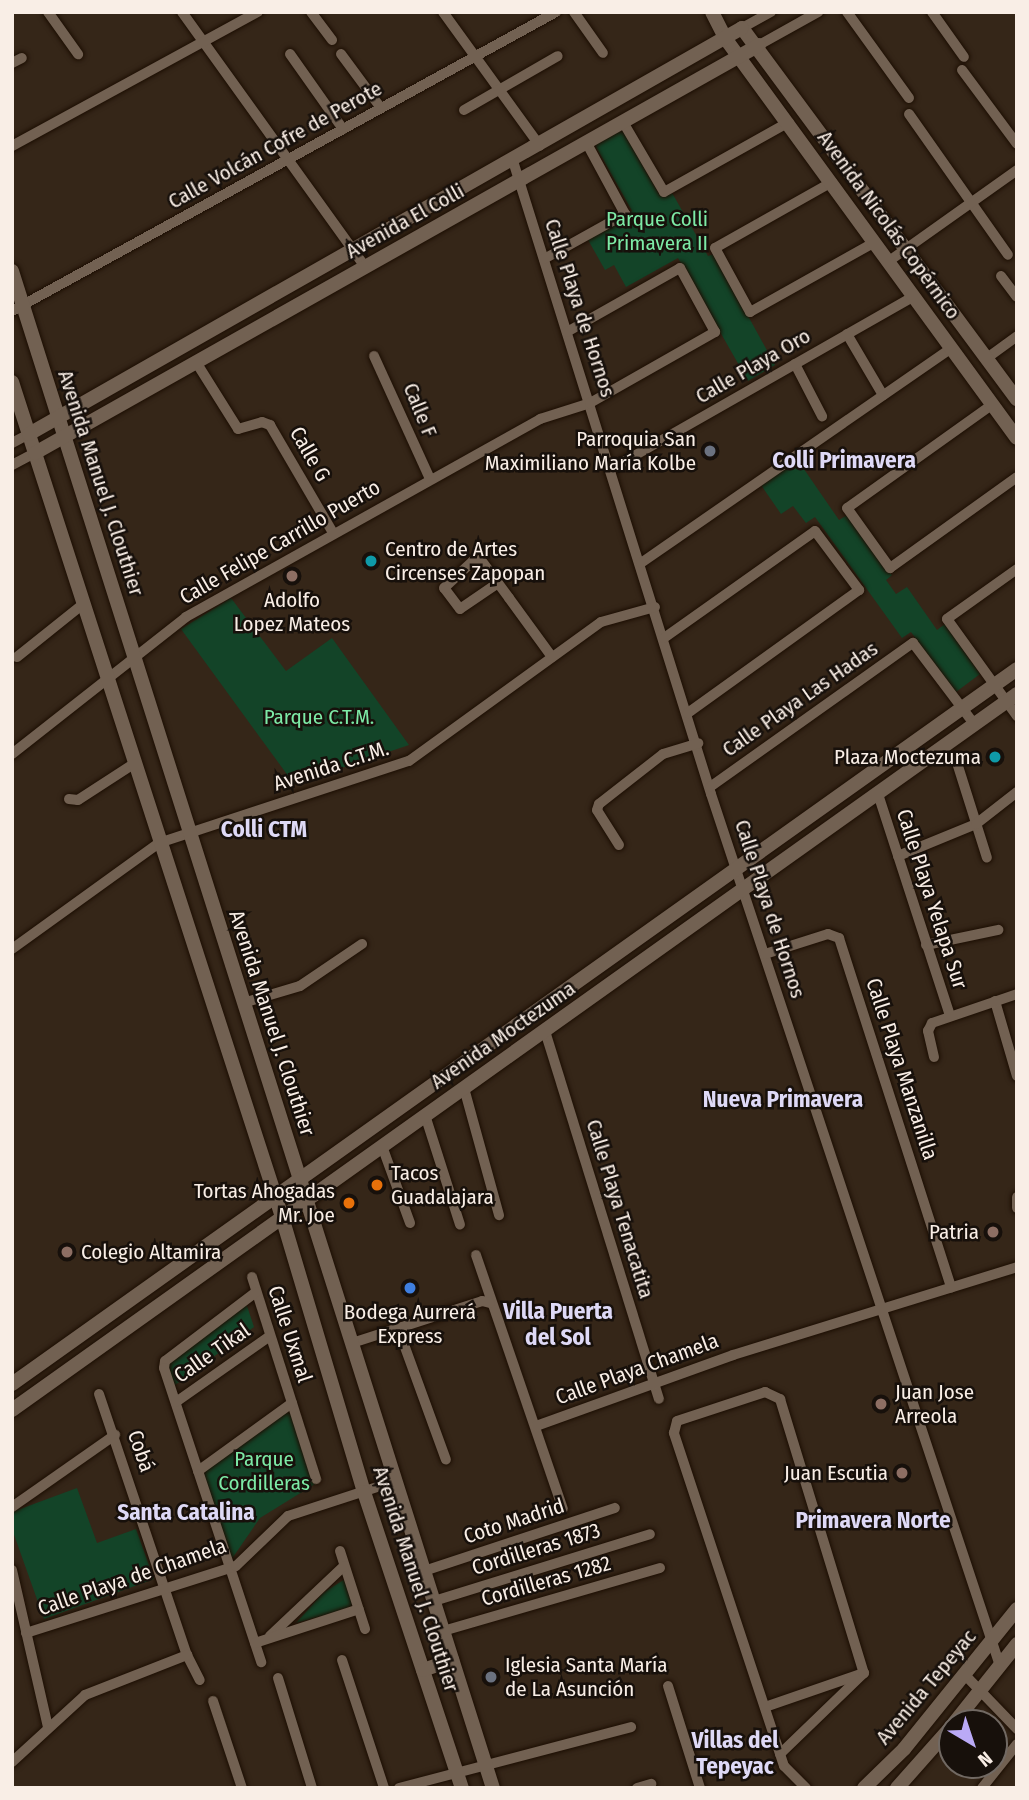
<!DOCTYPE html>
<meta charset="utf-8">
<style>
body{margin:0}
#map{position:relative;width:1029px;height:1800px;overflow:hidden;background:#352618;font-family:"Fira Sans Condensed",sans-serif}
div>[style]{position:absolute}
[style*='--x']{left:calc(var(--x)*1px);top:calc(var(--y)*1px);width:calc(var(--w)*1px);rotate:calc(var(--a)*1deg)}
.green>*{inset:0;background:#134428}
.roads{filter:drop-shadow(0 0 2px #1c0e03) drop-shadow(0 0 2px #1c0e03)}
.street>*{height:10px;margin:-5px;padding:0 5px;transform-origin:5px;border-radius:5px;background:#726152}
.secondary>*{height:14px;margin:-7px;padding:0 7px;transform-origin:7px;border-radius:7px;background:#726152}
.dots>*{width:19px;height:19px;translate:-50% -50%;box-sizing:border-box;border:4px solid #17100b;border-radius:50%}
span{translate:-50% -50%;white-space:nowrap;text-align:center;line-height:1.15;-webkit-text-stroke:5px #17100b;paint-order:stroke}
.street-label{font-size:21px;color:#f9eee6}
.park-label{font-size:21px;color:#7deaa6}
.poi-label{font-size:21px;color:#f9eee6}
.right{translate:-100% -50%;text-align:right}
.left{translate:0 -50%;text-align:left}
.neighbourhood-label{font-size:23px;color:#ded9f6;font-weight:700}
.frame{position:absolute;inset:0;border:14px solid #f9eee6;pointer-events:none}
.north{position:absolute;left:938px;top:1709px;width:70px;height:70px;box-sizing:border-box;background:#17100b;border:2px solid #716963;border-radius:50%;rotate:141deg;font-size:19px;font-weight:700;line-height:28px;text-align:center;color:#f9eee6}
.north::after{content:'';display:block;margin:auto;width:24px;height:32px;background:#baaaf6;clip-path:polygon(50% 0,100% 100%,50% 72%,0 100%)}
</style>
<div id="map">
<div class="green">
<i style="clip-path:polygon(622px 129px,660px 196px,671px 191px,708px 256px,714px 254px,775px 365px,748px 381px,678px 258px,626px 287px,614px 265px,605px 270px,587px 238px,632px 211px,595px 145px)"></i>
<i style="clip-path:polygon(797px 459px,839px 520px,849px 514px,892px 575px,886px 580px,896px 594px,907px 587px,937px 630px,945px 624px,980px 674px,956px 692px,911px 632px,902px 638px,815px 517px,806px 523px,793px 506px,781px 514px,761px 485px)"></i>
<i style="clip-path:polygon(231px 598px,286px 671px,332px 638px,409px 745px,294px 784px,181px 629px)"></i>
<i style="clip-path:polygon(245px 1300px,254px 1327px,171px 1388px,168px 1355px)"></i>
<i style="clip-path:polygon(292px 1403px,315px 1484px,260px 1518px,229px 1563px,198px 1471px)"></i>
<i style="clip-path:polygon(77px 1488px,97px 1543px,136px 1529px,154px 1579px,44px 1619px,12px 1529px,12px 1512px)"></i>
<i style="clip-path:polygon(345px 1579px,355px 1607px,296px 1623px,323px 1593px)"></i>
</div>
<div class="roads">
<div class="street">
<i style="--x:48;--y:12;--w:52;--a:54.5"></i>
<i style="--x:182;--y:12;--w:314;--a:54.3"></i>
<i style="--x:311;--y:12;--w:35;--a:53"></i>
<i style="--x:443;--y:12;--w:165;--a:54.1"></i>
<i style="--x:574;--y:12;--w:50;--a:54.7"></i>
<i style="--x:847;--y:12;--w:106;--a:54.2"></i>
<i style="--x:932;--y:12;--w:55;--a:54.6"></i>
<i style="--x:742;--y:28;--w:33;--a:-29"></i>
<i style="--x:759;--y:45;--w:68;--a:-29.2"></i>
<i style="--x:290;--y:54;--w:92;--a:54.8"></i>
<i style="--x:341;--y:54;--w:67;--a:53.5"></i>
<i style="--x:12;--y:63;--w:11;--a:-27"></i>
<i style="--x:962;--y:70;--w:92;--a:53.4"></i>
<i style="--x:464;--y:110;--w:108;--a:-29.9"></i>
<i style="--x:909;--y:114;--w:172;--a:54.9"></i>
<i style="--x:623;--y:122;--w:81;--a:59.6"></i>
<i style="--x:664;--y:192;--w:143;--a:-29.2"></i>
<i style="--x:12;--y:146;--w:280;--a:-28.6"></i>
<i style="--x:513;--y:161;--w:663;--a:72.63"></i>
<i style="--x:711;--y:794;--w:919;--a:71.66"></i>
<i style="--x:832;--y:182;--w:134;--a:150.6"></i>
<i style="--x:715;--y:248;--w:73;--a:61.3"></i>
<i style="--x:750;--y:312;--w:143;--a:-29.2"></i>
<i style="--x:544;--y:259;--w:93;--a:-29.1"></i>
<i style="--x:625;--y:214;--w:82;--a:-118.4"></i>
<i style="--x:889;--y:261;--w:157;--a:-35.4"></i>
<i style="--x:1001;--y:276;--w:26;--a:53"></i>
<i style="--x:12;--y:311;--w:621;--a:-28.79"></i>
<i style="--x:847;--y:334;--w:71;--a:59.5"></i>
<i style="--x:374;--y:356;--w:135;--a:65.5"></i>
<i style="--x:987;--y:358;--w:37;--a:-36"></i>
<i style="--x:196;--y:362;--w:79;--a:57.9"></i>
<i style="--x:238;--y:429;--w:25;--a:-16"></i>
<i style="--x:262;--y:422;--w:9;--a:21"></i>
<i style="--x:270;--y:425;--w:125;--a:59.7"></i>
<i style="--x:795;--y:364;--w:59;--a:62.6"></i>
<i style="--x:993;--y:404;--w:179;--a:144.5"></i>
<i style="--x:847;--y:508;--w:74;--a:54.4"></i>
<i style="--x:890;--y:568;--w:156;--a:-35.6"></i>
<i style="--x:12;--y:443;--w:19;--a:-28"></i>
<i style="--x:12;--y:465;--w:26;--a:-28"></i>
<i style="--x:611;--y:469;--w:349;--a:-29.7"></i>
<i style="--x:641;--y:563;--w:378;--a:-34.7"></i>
<i style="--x:1017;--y:569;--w:86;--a:144.5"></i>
<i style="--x:947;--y:619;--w:120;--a:54.2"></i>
<i style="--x:498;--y:583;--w:46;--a:145.6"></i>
<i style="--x:460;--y:609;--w:26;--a:-127"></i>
<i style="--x:444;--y:588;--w:40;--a:-43"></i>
<i style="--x:473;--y:561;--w:8;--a:-7"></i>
<i style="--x:481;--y:560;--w:47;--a:53.6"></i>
<i style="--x:509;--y:598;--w:73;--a:53.9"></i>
<i style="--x:664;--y:638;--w:185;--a:-35.3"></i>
<i style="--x:815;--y:531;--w:74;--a:53.3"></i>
<i style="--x:859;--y:590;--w:211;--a:144.3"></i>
<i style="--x:17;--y:657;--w:83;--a:-38.7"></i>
<i style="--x:12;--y:754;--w:221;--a:-38.2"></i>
<i style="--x:186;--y:617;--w:406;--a:-29.2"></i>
<i style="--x:540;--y:419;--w:52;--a:-17.7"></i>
<i style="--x:590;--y:403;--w:144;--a:-29.6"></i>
<i style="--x:715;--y:332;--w:73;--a:-118.7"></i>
<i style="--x:680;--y:268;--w:130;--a:150.5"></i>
<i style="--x:958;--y:766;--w:96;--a:72.5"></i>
<i style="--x:710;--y:787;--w:249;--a:-35.4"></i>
<i style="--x:913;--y:643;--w:103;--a:52.9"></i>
<i style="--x:878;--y:794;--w:233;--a:72"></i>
<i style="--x:69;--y:799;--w:9;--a:6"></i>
<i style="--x:78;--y:800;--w:68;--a:-33"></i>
<i style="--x:619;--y:845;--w:41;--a:-122.2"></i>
<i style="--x:597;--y:810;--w:6;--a:-72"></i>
<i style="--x:599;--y:804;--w:81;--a:-38"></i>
<i style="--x:663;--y:754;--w:37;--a:-17"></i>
<i style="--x:898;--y:856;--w:84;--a:-22.3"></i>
<i style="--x:976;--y:824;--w:52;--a:-38"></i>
<i style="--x:926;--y:945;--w:74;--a:-11.8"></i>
<i style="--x:12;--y:949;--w:181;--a:-35.8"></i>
<i style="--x:159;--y:843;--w:263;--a:-18.2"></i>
<i style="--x:409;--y:761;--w:237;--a:-35.9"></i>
<i style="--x:601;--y:622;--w:56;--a:-15.5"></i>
<i style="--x:765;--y:954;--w:66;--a:-17.6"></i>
<i style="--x:828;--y:934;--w:12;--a:20"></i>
<i style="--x:839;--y:938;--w:367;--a:72.2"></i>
<i style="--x:995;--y:1001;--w:78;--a:73.7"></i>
<i style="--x:243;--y:1003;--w:59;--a:-16.6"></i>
<i style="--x:300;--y:986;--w:75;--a:-34.1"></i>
<i style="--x:545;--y:1031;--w:385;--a:72.8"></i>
<i style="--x:934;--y:1057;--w:27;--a:-103"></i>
<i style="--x:928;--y:1031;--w:9;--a:-63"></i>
<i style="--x:932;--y:1023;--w:90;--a:-18.8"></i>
<i style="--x:464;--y:1088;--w:132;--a:74.6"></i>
<i style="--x:425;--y:1115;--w:115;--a:72.3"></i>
<i style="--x:382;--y:1146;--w:82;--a:70"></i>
<i style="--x:1017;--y:1197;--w:11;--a:90"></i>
<i style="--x:476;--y:1255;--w:268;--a:71.1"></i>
<i style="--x:252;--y:1277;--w:212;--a:72.4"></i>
<i style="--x:256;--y:1292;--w:114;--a:142.8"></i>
<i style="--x:165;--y:1361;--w:7;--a:98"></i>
<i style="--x:164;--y:1368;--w:310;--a:71.7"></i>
<i style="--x:398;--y:1328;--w:140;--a:70"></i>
<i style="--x:352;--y:1343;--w:137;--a:-17.9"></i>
<i style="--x:482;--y:1301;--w:8;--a:14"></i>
<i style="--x:99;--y:1394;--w:275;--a:71.4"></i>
<i style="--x:187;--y:1655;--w:28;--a:63"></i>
<i style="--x:176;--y:1402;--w:115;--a:-35.1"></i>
<i style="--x:536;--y:1426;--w:209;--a:-19.8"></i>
<i style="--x:733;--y:1355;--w:297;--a:-17.2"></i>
<i style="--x:198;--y:1471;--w:116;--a:-35.9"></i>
<i style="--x:12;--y:1507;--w:126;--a:-35"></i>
<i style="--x:340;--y:1551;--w:82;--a:72.2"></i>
<i style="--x:12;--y:1570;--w:161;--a:77.1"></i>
<i style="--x:424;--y:1571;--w:201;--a:-18.3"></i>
<i style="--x:434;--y:1601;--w:226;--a:-17.2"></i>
<i style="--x:443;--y:1631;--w:226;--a:-16.2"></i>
<i style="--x:26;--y:1633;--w:220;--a:-17.7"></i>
<i style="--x:236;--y:1566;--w:72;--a:-43.9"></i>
<i style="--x:288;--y:1516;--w:114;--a:-18"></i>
<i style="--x:270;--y:1636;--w:102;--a:-43.4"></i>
<i style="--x:255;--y:1643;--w:109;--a:-18.1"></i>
<i style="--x:342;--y:1660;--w:135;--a:71.8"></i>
<i style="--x:966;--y:1676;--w:74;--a:46.1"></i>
<i style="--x:278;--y:1678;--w:115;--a:72.8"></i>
<i style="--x:668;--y:1686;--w:107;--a:72.6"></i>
<i style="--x:213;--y:1701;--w:92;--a:71.6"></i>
<i style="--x:765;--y:1707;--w:102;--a:-19"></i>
<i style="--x:780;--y:1754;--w:117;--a:-44"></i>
<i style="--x:12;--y:1762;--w:99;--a:-42.5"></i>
<i style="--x:85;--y:1695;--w:110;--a:-21.4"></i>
<i style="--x:399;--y:1788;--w:240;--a:-14.7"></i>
<i style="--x:637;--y:1788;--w:15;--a:-16"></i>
<i style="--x:806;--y:1788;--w:31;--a:-135"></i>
<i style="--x:784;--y:1766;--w:351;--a:-108.3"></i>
<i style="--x:674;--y:1433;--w:12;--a:-76"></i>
<i style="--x:677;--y:1421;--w:93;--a:-18.2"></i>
<i style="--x:765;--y:1392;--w:17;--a:25"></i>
<i style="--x:780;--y:1399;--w:287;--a:73"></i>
<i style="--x:982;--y:1788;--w:56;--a:-51.5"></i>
</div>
<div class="secondary">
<i style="--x:712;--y:12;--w:29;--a:63"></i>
<i style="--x:725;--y:38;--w:495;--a:53.9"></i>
<i style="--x:742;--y:28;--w:462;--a:53.5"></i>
<i style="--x:12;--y:271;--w:1591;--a:72.41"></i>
<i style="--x:12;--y:382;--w:878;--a:72.08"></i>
<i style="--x:282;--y:1217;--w:287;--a:73.4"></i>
<i style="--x:364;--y:1492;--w:312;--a:71.7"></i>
<i style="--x:29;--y:434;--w:820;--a:-29.66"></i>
<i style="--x:35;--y:453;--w:831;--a:-29.4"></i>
<i style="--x:12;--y:1384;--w:1233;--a:-35.43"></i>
<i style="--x:12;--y:1410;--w:1234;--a:-35.47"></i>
<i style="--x:423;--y:1670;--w:31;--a:-19"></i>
<i style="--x:954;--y:1723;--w:101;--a:-51.4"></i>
<i style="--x:864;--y:1788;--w:56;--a:-44.3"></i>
<i style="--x:904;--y:1749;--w:180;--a:-51.1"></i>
<i style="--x:897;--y:1788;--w:83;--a:-48.4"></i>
</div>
</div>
<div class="dots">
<i style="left:710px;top:451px;background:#6b7280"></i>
<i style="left:371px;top:561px;background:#0f9aa8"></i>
<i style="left:292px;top:576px;background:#8d6e63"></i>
<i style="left:995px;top:757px;background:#0f9aa8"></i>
<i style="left:377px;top:1185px;background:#e8710a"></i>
<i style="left:349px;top:1203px;background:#e8710a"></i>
<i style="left:993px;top:1232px;background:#8d6e63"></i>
<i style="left:67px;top:1252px;background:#8d6e63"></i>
<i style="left:410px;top:1288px;background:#3f7fe0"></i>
<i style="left:881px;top:1404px;background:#8d6e63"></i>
<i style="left:902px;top:1473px;background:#8d6e63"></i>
<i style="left:491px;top:1677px;background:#6b7280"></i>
</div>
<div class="street-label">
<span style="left:275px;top:145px;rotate:-29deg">Calle Volcán Cofre de Perote</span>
<span style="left:405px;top:221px;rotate:-29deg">Avenida El Colli</span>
<span style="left:889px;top:225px;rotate:54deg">Avenida Nicolás Copérnico</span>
<span style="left:580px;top:308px;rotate:72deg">Calle Playa de Hornos</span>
<span style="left:753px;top:366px;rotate:-30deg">Calle Playa Oro</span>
<span style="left:420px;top:410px;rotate:68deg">Calle F</span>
<span style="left:310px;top:454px;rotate:60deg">Calle G</span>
<span style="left:101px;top:483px;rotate:72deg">Avenida Manuel J. Clouthier</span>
<span style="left:280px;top:542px;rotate:-30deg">Calle Felipe Carrillo Puerto</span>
<span style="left:800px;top:699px;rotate:-35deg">Calle Playa Las Hadas</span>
<span style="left:331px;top:766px;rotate:-18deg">Avenida C.T.M.</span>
<span style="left:932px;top:899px;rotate:72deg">Calle Playa Yelapa Sur</span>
<span style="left:770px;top:909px;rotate:72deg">Calle Playa de Hornos</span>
<span style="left:272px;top:1023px;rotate:72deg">Avenida Manuel J. Clouthier</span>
<span style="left:503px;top:1035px;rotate:-35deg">Avenida Moctezuma</span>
<span style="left:902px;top:1069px;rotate:72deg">Calle Playa Manzanilla</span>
<span style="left:620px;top:1209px;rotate:73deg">Calle Playa Tenacatita</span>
<span style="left:290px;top:1334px;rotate:72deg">Calle Uxmal</span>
<span style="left:212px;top:1353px;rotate:-35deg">Calle Tikal</span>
<span style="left:637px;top:1369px;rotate:-20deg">Calle Playa Chamela</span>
<span style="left:141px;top:1451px;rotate:71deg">Cobá</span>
<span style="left:514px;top:1521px;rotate:-18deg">Coto Madrid</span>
<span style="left:536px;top:1549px;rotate:-17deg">Cordilleras 1873</span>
<span style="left:132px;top:1577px;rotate:-19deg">Calle Playa de Chamela</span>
<span style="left:416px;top:1579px;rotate:72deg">Avenida Manuel J. Clouthier</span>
<span style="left:546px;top:1581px;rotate:-16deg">Cordilleras 1282</span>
<span style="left:926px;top:1687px;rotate:-50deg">Avenida Tepeyac</span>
</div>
<div class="park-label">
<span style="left:657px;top:231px">Parque Colli<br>Primavera II</span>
<span style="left:319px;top:717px">Parque C.T.M.</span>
<span style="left:264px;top:1471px">Parque<br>Cordilleras</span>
</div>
<div class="poi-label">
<span class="right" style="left:696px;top:451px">Parroquia San<br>Maximiliano María Kolbe</span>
<span class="left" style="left:385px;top:561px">Centro de Artes<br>Circenses Zapopan</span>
<span style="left:292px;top:612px">Adolfo<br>Lopez Mateos</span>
<span class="right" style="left:981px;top:757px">Plaza Moctezuma</span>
<span class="left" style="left:391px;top:1185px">Tacos<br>Guadalajara</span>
<span class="right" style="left:335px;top:1203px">Tortas Ahogadas<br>Mr. Joe</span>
<span class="right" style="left:979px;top:1232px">Patria</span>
<span class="left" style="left:81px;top:1252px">Colegio Altamira</span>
<span style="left:410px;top:1324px">Bodega Aurrerá<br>Express</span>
<span class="left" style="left:895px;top:1404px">Juan Jose<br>Arreola</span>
<span class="right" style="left:888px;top:1473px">Juan Escutia</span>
<span class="left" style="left:505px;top:1677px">Iglesia Santa María<br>de La Asunción</span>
</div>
<div class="neighbourhood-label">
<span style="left:844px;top:460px">Colli Primavera</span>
<span style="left:264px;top:829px">Colli CTM</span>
<span style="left:783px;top:1099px">Nueva Primavera</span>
<span style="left:558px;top:1324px">Villa Puerta<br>del Sol</span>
<span style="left:186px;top:1512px">Santa Catalina</span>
<span style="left:873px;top:1520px">Primavera Norte</span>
<span style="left:735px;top:1753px">Villas del<br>Tepeyac</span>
</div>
<div class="frame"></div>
<div class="north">N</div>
</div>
